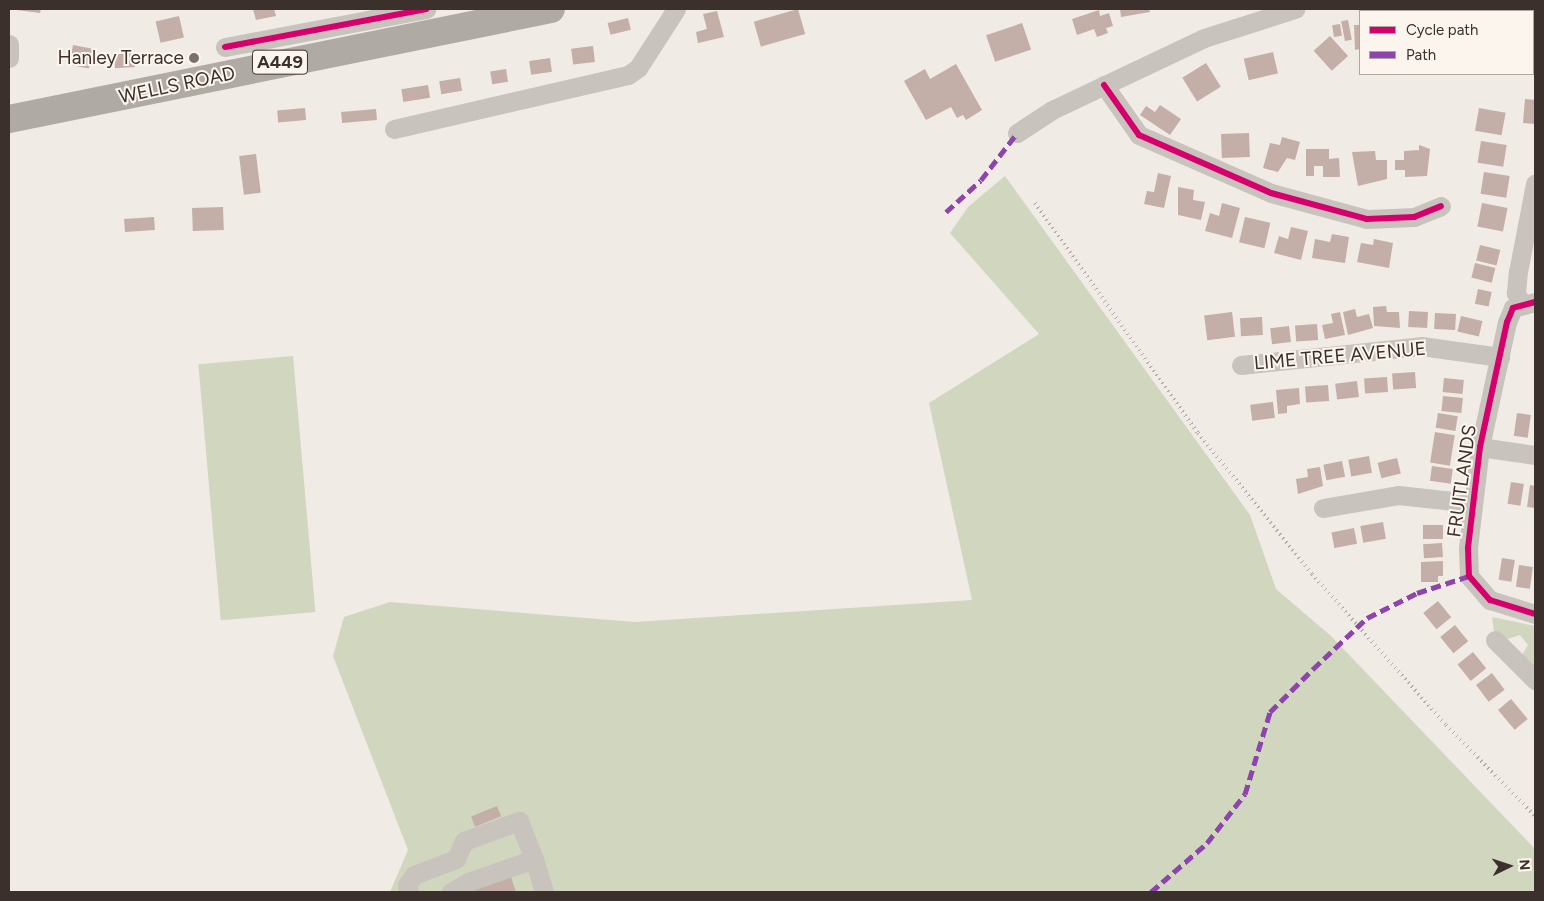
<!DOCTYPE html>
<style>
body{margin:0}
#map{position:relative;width:1544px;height:901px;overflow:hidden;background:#f0ebe5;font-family:Figtree,sans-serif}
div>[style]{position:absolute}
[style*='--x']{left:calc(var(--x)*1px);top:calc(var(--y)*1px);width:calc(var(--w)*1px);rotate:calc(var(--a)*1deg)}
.green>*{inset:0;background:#d1d6bf;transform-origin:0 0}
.building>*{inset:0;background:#c3afa7;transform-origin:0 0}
.minor>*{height:19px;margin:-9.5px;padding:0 9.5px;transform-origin:9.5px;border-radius:9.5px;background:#c9c3be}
.highway>*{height:28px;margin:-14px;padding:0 14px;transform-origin:14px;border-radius:14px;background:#afaaa4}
.rail>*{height:4px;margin-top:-2px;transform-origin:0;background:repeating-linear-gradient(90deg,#b1aca8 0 1px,transparent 0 5px)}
.quiet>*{height:5px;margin-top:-2.5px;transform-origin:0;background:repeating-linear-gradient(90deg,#8e44ad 0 10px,transparent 0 15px)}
.cycleway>*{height:6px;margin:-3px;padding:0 3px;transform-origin:3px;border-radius:3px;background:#d6006c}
.dots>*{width:14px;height:14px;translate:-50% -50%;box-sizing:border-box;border:2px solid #fbf5ee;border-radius:50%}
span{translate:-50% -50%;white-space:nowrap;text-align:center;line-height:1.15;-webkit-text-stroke:4px #fbf5ee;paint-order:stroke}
.shield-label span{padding:1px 4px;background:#fbf5ee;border:1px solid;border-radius:4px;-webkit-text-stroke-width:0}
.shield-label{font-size:18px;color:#3b302b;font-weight:700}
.poi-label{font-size:19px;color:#3b302b}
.right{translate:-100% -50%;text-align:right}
.street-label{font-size:19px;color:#3b302b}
.frame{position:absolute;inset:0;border:10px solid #3b302b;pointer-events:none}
.legend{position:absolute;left:1359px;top:10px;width:175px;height:65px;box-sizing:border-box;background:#fbf5ee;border:1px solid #aea6a0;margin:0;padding:6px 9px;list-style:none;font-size:15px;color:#3b302b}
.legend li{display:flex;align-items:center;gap:10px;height:25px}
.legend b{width:25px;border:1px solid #aea6a0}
.north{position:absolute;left:1484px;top:841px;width:50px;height:50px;-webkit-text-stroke:4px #fbf5ee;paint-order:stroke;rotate:86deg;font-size:14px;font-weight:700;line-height:20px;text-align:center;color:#3b302b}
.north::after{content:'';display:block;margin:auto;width:18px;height:22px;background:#3b302b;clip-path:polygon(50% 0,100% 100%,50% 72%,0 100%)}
</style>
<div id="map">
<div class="green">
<i style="clip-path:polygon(1005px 176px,1250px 515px,1276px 589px,1331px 636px,1535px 849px,1535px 892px,390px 892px,408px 850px,333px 656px,344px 617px,390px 602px,635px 622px,972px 600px,929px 403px,1039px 334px,950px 233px,968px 207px)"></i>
<i style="left:293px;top:356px;width:257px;height:95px;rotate:85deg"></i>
<i style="clip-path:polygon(1492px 617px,1535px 626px,1535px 673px,1522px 655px,1528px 645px,1520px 635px,1508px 639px,1494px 632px)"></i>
</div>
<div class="building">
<i style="clip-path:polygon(9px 9px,41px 9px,40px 13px)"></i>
<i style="clip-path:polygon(253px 9px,274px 9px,276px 16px,256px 20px)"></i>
<i style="left:798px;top:9px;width:26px;height:46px;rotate:74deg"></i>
<i style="clip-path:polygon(1120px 9px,1149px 9px,1150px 12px,1121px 17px)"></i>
<i style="clip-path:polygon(1099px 10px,1100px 16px,1109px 13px,1113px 26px,1106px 28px,1108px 33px,1097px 37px,1094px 29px,1077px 35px,1072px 19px)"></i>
<i style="clip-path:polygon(717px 11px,724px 37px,698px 43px,696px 32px,707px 29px,703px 14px)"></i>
<i style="left:179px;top:16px;width:22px;height:24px;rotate:77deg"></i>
<i style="left:628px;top:18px;width:12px;height:21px;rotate:76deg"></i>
<i style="left:1533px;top:18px;width:2px;height:31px"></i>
<i style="left:1348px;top:20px;width:20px;height:7px;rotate:79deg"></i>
<i style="left:1022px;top:23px;width:28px;height:38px;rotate:71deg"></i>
<i style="left:1340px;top:24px;width:12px;height:8px;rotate:81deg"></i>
<i style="clip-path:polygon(1354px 25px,1360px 25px,1360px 49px,1355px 50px)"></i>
<i style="left:1330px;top:36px;width:27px;height:22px;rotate:48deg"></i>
<i style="left:73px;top:45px;width:20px;height:20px;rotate:11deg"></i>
<i style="left:593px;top:46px;width:16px;height:22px;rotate:83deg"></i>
<i style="left:1273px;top:52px;width:22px;height:30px;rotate:77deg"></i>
<i style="left:134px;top:53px;width:14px;height:20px;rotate:86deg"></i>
<i style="left:550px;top:58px;width:14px;height:21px;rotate:82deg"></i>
<i style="left:1206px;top:63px;width:28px;height:28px;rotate:58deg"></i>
<i style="clip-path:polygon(956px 64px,982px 110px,966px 120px,963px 115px,957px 118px,951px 107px,926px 120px,904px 81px,925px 69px,930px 79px)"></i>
<i style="left:506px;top:69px;width:13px;height:16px;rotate:81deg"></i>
<i style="left:460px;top:78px;width:13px;height:21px;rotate:81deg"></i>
<i style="left:428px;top:85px;width:13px;height:27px;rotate:81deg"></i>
<i style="clip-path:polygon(1525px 99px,1535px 100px,1535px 124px,1523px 123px)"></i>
<i style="clip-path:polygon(1160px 105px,1181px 119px,1170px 135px,1140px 115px,1146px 106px,1155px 112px)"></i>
<i style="left:305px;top:108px;width:12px;height:28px;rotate:85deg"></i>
<i style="left:1479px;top:108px;width:27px;height:23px;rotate:10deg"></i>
<i style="left:376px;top:109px;width:11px;height:35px;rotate:85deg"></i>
<i style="left:1249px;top:133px;width:24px;height:28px;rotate:88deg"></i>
<i style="clip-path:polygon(1282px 137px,1300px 142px,1295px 160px,1287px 158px,1278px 172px,1263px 168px,1270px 143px,1280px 145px)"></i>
<i style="left:1481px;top:141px;width:26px;height:22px;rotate:9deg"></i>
<i style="clip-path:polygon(1419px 145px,1430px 149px,1427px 176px,1405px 177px,1405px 170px,1395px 170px,1395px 160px,1404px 160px,1404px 151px,1419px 150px)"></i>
<i style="clip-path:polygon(1306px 149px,1329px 149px,1329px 159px,1339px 158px,1340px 177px,1323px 177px,1323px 166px,1314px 166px,1314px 176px,1306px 176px)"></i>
<i style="clip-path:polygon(1375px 151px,1376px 160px,1387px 160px,1387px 179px,1358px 186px,1352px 152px)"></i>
<i style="left:256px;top:154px;width:39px;height:17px;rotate:83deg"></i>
<i style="left:1484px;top:172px;width:26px;height:22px;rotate:9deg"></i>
<i style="clip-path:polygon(1158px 173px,1171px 176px,1164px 208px,1144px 204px,1147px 191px,1154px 192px)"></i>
<i style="clip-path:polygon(1178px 187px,1194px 190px,1193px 200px,1205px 202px,1201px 220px,1178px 215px)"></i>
<i style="clip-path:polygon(1222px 203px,1240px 208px,1232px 238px,1205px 231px,1210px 213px,1219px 216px)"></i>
<i style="left:1482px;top:203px;width:26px;height:24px;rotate:11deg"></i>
<i style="left:223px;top:207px;width:23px;height:31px;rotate:88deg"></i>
<i style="left:154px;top:217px;width:13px;height:30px;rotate:86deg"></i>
<i style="left:1245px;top:217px;width:26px;height:26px;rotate:13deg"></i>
<i style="clip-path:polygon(1291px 227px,1308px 231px,1301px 260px,1274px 253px,1279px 236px,1288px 239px)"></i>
<i style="clip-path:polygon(1332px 234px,1349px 237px,1345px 263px,1312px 258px,1315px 239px,1330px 242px)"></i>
<i style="clip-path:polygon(1374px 239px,1393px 243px,1389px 268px,1357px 262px,1361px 243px,1373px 245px)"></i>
<i style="left:1480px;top:245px;width:21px;height:16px;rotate:14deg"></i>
<i style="left:1475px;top:263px;width:21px;height:15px;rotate:14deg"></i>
<i style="left:1478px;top:289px;width:14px;height:15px;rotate:12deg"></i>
<i style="clip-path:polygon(1386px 306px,1387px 312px,1399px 312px,1400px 328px,1374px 326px,1373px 307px)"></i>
<i style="clip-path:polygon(1355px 309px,1357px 317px,1369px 314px,1373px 328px,1348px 335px,1343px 312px)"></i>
<i style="left:1409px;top:311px;width:19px;height:16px;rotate:3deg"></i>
<i style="left:1232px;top:312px;width:25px;height:28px;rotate:83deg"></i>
<i style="clip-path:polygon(1340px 312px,1345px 335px,1325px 339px,1322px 325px,1333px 323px,1331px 314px)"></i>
<i style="left:1435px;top:313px;width:21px;height:16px;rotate:3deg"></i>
<i style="left:1461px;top:316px;width:22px;height:16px;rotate:13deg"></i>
<i style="left:1262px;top:317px;width:18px;height:22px;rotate:87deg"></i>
<i style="left:1317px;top:324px;width:16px;height:22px;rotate:86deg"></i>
<i style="left:1289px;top:326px;width:16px;height:19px;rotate:83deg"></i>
<i style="left:1415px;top:372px;width:16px;height:23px;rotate:86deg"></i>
<i style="left:1387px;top:377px;width:15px;height:23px;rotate:86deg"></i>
<i style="left:1444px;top:378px;width:20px;height:14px;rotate:6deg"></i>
<i style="left:1357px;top:381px;width:16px;height:22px;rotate:83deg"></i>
<i style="left:1328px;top:385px;width:16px;height:23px;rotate:86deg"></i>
<i style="clip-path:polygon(1299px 388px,1300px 404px,1287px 406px,1287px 413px,1278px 414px,1276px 390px)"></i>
<i style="left:1443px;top:396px;width:20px;height:15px;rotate:6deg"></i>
<i style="left:1273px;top:402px;width:16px;height:23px;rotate:83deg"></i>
<i style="left:1438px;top:413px;width:20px;height:15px;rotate:9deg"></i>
<i style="left:1517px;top:413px;width:14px;height:23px;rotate:8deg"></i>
<i style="left:1435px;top:432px;width:20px;height:31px;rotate:9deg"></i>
<i style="left:1369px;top:456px;width:17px;height:21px;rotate:80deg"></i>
<i style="left:1397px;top:458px;width:16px;height:20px;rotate:76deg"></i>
<i style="left:1342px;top:461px;width:16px;height:19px;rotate:79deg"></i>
<i style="left:1432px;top:466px;width:21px;height:15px;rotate:8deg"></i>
<i style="clip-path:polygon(1320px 467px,1323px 486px,1298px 494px,1296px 479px,1308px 477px,1307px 469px)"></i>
<i style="left:1511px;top:482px;width:13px;height:22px;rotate:9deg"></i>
<i style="clip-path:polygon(1530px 485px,1535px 486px,1535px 508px,1527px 507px)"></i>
<i style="left:1383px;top:522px;width:17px;height:23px;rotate:80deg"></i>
<i style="left:1443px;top:525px;width:14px;height:20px;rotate:90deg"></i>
<i style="left:1354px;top:528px;width:16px;height:23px;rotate:79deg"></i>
<i style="left:1442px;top:543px;width:14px;height:19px;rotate:86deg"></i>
<i style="left:1502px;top:558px;width:13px;height:22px;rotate:9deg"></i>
<i style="clip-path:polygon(1443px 561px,1443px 576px,1438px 576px,1438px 582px,1421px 582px,1421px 562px)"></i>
<i style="left:1519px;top:565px;width:14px;height:22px;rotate:8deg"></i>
<i style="left:1438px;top:601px;width:21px;height:19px;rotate:51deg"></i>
<i style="left:1455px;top:625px;width:21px;height:19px;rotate:51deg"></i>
<i style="left:1473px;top:652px;width:21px;height:20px;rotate:51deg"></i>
<i style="left:1492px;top:673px;width:21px;height:20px;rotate:53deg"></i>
<i style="left:1511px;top:699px;width:26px;height:17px;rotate:50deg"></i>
<i style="left:497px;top:806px;width:11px;height:28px;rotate:68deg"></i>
<i style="clip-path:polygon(510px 874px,516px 892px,473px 892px,471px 886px)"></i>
</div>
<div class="minor">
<i style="--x:9;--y:44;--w:14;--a:90"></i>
<i style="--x:225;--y:47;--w:205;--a:-10.7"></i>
<i style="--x:1104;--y:85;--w:61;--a:55"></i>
<i style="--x:1139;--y:135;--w:144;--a:23.7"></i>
<i style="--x:1271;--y:193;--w:99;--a:15.2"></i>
<i style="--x:1367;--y:219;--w:47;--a:-2.4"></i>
<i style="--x:1414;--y:217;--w:29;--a:-22"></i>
<i style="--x:394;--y:129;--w:240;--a:-13"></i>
<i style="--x:628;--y:75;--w:12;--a:-35"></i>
<i style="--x:638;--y:68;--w:70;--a:-57.2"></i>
<i style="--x:1017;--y:133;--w:42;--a:-33.3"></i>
<i style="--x:1052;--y:110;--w:168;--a:-25.3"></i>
<i style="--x:1204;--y:38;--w:96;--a:-17.7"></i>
<i style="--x:1535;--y:302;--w:23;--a:165"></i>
<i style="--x:1513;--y:308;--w:15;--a:113"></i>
<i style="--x:1507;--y:322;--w:128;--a:102.2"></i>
<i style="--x:1480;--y:447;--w:102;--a:96.8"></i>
<i style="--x:1468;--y:548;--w:28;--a:88"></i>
<i style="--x:1469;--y:576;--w:32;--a:49"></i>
<i style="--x:1490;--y:600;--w:47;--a:17.3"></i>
<i style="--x:1522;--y:304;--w:13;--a:-119"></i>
<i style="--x:1516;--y:293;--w:21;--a:-85"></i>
<i style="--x:1518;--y:272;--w:90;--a:-79.1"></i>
<i style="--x:1241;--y:365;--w:181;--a:-6"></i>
<i style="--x:1421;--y:346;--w:80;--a:7.9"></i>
<i style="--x:1480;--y:447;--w:56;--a:8.3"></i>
<i style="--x:1323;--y:508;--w:76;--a:-9.8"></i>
<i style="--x:1398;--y:495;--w:74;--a:6.2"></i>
<i style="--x:1495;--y:640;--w:57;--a:45"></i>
<i style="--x:409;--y:892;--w:7;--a:-106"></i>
<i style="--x:407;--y:885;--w:12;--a:-55"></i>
<i style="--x:414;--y:875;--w:45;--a:-20.9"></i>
<i style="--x:456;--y:859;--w:20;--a:-66"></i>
<i style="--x:464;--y:841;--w:59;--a:-20"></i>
<i style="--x:519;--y:821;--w:41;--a:68.5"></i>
<i style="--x:451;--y:892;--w:20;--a:-30"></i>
<i style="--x:468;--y:882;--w:70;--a:-19.2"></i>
<i style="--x:534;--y:859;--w:34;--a:73"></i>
</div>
<div class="highway">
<i style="--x:9;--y:119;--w:553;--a:-11.47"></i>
</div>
<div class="rail">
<i style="--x:1035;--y:203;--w:282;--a:54.7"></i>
<i style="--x:1198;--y:433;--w:181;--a:51"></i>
<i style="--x:1312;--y:574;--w:202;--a:48.4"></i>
<i style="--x:1446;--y:725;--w:127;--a:45.6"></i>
</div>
<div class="quiet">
<i style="--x:946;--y:212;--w:47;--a:-42.4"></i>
<i style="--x:981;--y:180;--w:59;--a:-52.5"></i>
<i style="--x:1151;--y:892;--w:74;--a:-41.2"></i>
<i style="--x:1207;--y:843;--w:62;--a:-52.2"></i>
<i style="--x:1245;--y:794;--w:86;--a:-73"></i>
<i style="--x:1270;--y:712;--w:61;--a:-45"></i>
<i style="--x:1313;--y:669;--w:74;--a:-43.4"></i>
<i style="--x:1367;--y:618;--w:56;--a:-26.6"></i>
<i style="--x:1417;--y:593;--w:55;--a:-18.1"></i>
</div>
<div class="cycleway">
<i style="--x:225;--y:47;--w:205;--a:-10.7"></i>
<i style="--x:1104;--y:85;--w:61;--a:55"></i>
<i style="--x:1139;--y:135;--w:144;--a:23.7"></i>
<i style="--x:1271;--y:193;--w:99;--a:15.2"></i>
<i style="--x:1367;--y:219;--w:47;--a:-2.4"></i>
<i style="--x:1414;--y:217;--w:29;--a:-22"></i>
<i style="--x:1535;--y:302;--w:23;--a:165"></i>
<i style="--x:1513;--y:308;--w:15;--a:113"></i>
<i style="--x:1507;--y:322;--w:128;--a:102.2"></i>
<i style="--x:1480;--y:447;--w:102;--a:96.8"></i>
<i style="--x:1468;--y:548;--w:28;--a:88"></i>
<i style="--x:1469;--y:576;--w:32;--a:49"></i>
<i style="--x:1490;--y:600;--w:47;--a:17.3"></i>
</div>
<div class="dots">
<i style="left:194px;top:58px;background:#7a716c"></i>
</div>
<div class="shield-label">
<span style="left:280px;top:62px">A449</span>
</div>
<div class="poi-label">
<span class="right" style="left:184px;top:58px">Hanley Terrace</span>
</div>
<div class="street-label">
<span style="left:177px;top:85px;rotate:-12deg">WELLS ROAD</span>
<span style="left:1340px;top:356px;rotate:-5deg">LIME TREE AVENUE</span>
<span style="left:1462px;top:481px;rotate:-82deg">FRUITLANDS</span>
</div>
<div class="frame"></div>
<ul class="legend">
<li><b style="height:6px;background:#d6006c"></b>Cycle path</li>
<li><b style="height:6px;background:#8e44ad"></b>Path</li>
</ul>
<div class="north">N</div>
</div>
